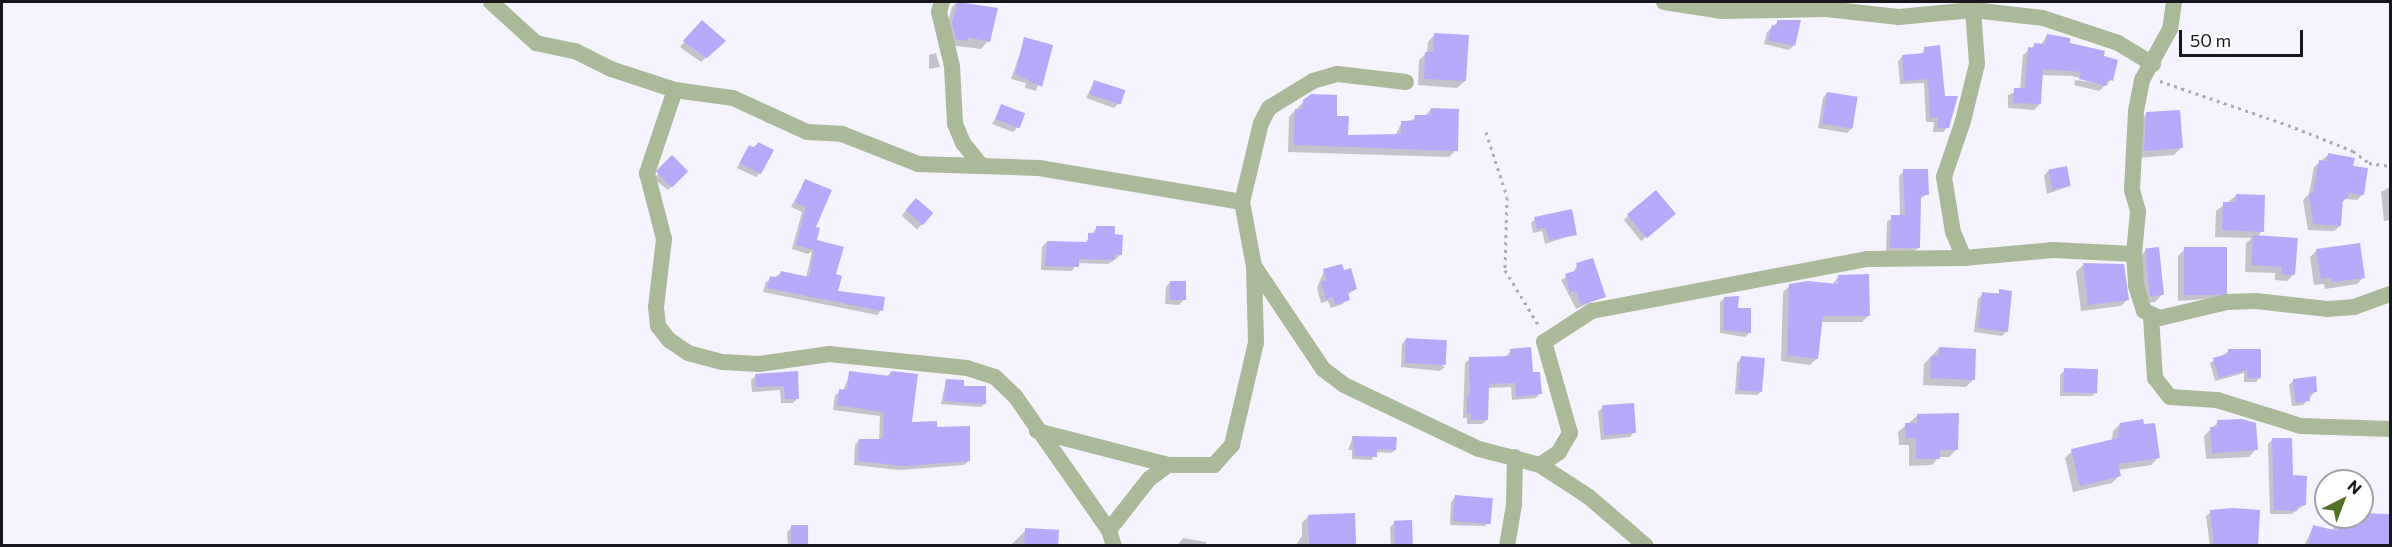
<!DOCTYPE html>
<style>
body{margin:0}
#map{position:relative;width:2392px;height:547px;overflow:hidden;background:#f5f4fe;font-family:Commissioner,sans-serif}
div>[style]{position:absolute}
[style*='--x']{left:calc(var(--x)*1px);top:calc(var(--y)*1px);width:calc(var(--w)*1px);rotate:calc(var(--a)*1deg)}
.shadow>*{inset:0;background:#0003;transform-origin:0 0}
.building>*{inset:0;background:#b7a9f9;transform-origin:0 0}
.path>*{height:3px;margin-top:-1.5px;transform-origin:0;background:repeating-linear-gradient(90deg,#acabb4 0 3px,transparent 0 7.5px)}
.minor>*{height:16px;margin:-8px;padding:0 8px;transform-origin:8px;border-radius:8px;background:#aaba98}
span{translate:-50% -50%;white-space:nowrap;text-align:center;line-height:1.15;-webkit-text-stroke:5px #fff;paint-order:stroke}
.frame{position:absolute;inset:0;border:3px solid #17161e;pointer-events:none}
.north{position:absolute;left:2314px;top:469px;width:60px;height:60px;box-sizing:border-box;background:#fff;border:2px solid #a2a2a5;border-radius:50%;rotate:42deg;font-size:16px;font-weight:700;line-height:24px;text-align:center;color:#17161e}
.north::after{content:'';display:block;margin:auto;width:21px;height:27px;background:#537126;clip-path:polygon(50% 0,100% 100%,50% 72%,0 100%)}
.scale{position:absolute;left:2179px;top:30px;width:124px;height:27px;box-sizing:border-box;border:3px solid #17161e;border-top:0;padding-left:8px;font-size:18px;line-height:21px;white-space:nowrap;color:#17161e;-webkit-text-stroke:4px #fff;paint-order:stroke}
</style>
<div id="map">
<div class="shadow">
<i style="clip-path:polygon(957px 2px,996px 9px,988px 41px,981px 49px,949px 45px,946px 31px,952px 7px)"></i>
<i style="clip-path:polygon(702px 22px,724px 41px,701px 62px,680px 47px)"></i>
<i style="clip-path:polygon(1778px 22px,1794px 45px,1789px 50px,1764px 44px,1767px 32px)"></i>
<i style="clip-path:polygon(1435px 34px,1465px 81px,1457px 88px,1418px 85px,1419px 60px,1427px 53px,1428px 42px)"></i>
<i style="clip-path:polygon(2047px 35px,2102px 58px,2111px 80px,2099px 91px,2074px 85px,2075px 80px,2106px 84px,2072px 76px,2041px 75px,2040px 104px,2034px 110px,2008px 108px,2008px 95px,2020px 90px,2023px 55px,2035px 45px,2041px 45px)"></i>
<i style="clip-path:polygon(1025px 39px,1051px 46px,1036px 91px,1025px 88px,1026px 83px,1011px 79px)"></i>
<i style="clip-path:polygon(1925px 48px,1948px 127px,1943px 132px,1933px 132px,1934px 122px,1926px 122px,1924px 83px,1900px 84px,1898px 61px,1903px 56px,1921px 55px)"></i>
<i style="clip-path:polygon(936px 53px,940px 67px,929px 69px,929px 55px)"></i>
<i style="clip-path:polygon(1094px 82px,1119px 103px,1114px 108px,1086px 98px)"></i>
<i style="clip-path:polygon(1827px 93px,1852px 128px,1847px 133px,1818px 128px,1823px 98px)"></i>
<i style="clip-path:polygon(1304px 101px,1335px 117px,1347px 137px,1395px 136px,1402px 122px,1424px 117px,1431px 109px,1456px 150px,1449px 157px,1288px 152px,1289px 117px)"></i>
<i style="clip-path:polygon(1002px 106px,1018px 127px,1013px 132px,992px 124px)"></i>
<i style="clip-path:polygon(2147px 113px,2182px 147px,2174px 155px,2138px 158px,2140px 121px)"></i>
<i style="clip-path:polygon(759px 143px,760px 173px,756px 177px,737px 168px,745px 152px)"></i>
<i style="clip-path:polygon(2328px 155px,2363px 194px,2357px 200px,2346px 199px,2341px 203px,2340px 226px,2334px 231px,2308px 230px,2303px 200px,2309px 194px,2314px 167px)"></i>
<i style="clip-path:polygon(667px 162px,686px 171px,668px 190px,654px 179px)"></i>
<i style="clip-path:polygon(1904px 171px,1927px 194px,1920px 199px,1919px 247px,1914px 252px,1886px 252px,1887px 221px,1900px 216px,1899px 176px)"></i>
<i style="clip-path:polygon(2048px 171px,2070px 186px,2047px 194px,2044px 176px)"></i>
<i style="clip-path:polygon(805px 181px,815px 241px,835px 276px,836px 292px,881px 310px,877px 315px,763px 292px,766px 282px,781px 273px,806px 278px,812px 251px,808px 254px,792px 249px,802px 212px,791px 207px)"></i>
<i style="clip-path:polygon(2390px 187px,2390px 220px,2384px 221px,2381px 192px)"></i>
<i style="clip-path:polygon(2237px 195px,2262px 231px,2257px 237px,2294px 274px,2287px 281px,2275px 280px,2275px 273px,2245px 272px,2246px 243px,2252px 238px,2215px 237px,2216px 211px)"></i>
<i style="left:916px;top:200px;width:21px;height:21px;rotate:43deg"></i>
<i style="clip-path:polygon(1628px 216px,1669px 218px,1641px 241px,1624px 220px)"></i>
<i style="clip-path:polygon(1535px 219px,1576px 234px,1545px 244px,1542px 231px,1533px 233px,1531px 223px)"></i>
<i style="clip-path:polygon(1097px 227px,1113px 236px,1121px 254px,1116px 259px,1108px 264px,1077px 263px,1072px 271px,1041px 270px,1042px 247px,1047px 242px,1084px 244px)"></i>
<i style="clip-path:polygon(2185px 249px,2226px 291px,2219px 298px,2178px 301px,2178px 256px)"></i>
<i style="clip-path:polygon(2146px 250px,2162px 295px,2155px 302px,2144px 303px,2139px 257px)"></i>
<i style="clip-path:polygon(2317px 250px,2364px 277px,2357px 284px,2325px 289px,2324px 284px,2314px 285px,2310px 257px)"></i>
<i style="clip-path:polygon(1577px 265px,1605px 296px,1576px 309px,1561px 280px,1573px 273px)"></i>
<i style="clip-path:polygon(2083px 265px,2128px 299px,2121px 306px,2081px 311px,2076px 272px)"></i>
<i style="clip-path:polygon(1324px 271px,1356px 289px,1347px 295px,1343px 304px,1331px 308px,1328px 301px,1321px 303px,1317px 288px)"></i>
<i style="clip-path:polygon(1838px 277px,1868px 316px,1862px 322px,1821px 322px,1817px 358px,1810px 365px,1781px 361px,1783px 292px,1790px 286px,1832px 285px)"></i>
<i style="clip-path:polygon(1170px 282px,1184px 300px,1179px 305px,1165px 304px,1166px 287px)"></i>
<i style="clip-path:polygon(2011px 292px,2007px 331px,2002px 336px,1974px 332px,1978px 299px,1983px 294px)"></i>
<i style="clip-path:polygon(1724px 298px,1736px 309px,1749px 333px,1745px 337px,1720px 333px,1720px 302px)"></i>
<i style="clip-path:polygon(1406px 339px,1445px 367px,1440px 371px,1401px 367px,1402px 344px)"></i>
<i style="clip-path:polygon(1939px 348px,1974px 379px,1966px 387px,1923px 385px,1924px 364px)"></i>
<i style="clip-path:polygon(1511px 350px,1532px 374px,1540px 393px,1536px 398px,1512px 400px,1511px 387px,1487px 388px,1487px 420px,1482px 424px,1467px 424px,1467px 418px,1463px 418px,1465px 363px,1470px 359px,1506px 357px)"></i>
<i style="clip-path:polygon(2229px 351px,2260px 378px,2256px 382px,2244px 382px,2244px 373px,2215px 381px,2210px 363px)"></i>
<i style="clip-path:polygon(1741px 358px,1762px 391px,1757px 395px,1735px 394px,1737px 363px)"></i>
<i style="clip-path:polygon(2065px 370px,2097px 391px,2092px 396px,2060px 396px,2060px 375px)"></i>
<i style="clip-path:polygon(891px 372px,911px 424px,936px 428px,969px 461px,964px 465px,899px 470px,854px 465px,855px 445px,859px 440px,879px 441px,880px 416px,833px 410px,835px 395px,843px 391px,850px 373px,886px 377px)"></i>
<i style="clip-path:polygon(796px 373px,798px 398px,793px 403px,781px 403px,780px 390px,752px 392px,751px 380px,756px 376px)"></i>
<i style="clip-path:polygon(946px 380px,962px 388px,984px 404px,981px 407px,941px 404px)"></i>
<i style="clip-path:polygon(2294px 380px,2316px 391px,2303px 405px,2292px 406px,2289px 385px)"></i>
<i style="clip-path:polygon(1603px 407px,1634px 432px,1630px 437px,1601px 440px,1598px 412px)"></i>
<i style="clip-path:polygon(1918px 415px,1956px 450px,1949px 457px,1939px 457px,1932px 465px,1909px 466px,1909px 445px,1899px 445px,1898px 432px)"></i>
<i style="clip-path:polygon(2218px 422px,2256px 449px,2249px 457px,2206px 459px,2204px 436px)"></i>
<i style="clip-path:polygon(2120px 424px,2158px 458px,2151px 465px,2118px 470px,2119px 476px,2112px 483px,2073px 492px,2065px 458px,2072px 451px,2112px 441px,2113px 431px)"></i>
<i style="clip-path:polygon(1353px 437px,1395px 450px,1391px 453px,1375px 452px,1372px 460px,1352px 459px,1352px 450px,1348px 450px)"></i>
<i style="clip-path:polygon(2272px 440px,2305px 504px,2292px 514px,2270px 514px,2268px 444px)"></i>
<i style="clip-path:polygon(1455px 497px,1490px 521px,1485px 526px,1450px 525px,1451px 502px)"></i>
<i style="clip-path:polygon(2211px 512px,2256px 546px,2210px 546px,2206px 516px)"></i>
<i style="clip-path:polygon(1309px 515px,1354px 546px,1295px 546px,1302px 536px,1302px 523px)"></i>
<i style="clip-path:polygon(2382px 515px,2385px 546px,2304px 546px,2313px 527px,2332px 532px,2336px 517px)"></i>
<i style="clip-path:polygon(1395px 522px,1411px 546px,1391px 546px,1390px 527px)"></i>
<i style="clip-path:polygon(792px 527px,807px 546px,788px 546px,787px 532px)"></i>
<i style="clip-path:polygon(1026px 530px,1057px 546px,1010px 546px)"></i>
<i style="clip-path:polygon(1183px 538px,1206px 542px,1206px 546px,1177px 546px)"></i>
</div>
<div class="building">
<i style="clip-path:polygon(958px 2px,998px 8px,990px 42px,968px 37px,967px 41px,956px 39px,952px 23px)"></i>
<i style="clip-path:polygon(702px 20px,726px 41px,707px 58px,683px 41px)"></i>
<i style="clip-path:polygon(1777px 20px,1801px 20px,1795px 46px,1768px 40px,1772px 25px,1777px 26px)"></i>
<i style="clip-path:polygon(1434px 33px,1469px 35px,1466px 81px,1424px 79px,1425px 52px,1433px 52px)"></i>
<i style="clip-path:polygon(2047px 34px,2070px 38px,2070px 43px,2105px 51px,2104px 56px,2118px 60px,2113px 81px,2108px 79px,2107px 86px,2079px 79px,2081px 72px,2043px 69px,2041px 104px,2013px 103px,2014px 88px,2025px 88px,2028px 47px,2034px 48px,2034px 43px,2046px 44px)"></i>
<i style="clip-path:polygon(1024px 37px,1053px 45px,1042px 87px,1015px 74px)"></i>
<i style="clip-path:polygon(1940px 45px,1945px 96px,1958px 96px,1949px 128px,1937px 128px,1938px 118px,1930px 118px,1928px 79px,1904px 81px,1902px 55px,1925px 53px,1924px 47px)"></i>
<i style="left:1094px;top:80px;width:33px;height:15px;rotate:18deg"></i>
<i style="left:1827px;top:92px;width:31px;height:32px;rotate:9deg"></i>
<i style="clip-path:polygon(1311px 94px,1337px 95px,1337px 116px,1349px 116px,1348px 135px,1401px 134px,1401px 121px,1414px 121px,1415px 115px,1430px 115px,1431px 108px,1459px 109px,1458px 151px,1294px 145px,1295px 109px,1302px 109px,1303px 100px)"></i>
<i style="left:1001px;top:104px;width:26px;height:16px;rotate:21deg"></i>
<i style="clip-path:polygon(2180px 110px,2183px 148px,2144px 151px,2146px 112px)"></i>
<i style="clip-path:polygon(758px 142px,774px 150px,761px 174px,740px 163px,749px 145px,755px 148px)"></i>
<i style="clip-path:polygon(2328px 153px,2355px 158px,2353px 166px,2368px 168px,2364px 195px,2349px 193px,2347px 199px,2343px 198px,2341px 226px,2313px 224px,2309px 193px,2313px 193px,2319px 160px,2327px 161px)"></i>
<i style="left:672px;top:155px;width:23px;height:23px;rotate:45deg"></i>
<i style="left:2067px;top:166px;width:20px;height:19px;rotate:79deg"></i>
<i style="clip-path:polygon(1903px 169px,1928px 169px,1929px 195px,1921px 195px,1920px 248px,1890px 248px,1891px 215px,1905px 215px)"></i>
<i style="clip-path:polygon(805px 179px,832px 190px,816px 227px,820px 228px,817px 240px,844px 247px,836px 274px,842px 276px,838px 291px,885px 297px,883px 311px,767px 288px,770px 276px,779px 278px,781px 271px,809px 277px,815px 246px,814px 250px,796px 245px,806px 207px,795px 202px)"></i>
<i style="left:1656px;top:190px;width:31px;height:38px;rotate:50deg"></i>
<i style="clip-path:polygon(2236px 194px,2265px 195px,2264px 232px,2222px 230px,2223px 202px,2236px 202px)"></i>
<i style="left:916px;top:198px;width:23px;height:16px;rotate:41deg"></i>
<i style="clip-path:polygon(1572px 209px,1577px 235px,1549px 240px,1546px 228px,1537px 229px,1534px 217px)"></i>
<i style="clip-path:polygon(1096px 226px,1115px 226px,1115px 234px,1123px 235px,1122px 255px,1114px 254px,1114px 260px,1079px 259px,1079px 267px,1045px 266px,1047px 241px,1088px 242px,1088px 233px,1096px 233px)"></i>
<i style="clip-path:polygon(2253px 235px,2298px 238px,2295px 275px,2281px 274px,2282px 267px,2251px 265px)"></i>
<i style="clip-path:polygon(2360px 243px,2365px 278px,2332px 282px,2331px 278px,2321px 279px,2316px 249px)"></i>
<i style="left:2159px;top:247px;width:48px;height:14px;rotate:84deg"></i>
<i style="left:2184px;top:247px;width:43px;height:48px"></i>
<i style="clip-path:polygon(1593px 258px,1606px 297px,1581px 305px,1576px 291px,1570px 292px,1565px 274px,1578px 270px,1576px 263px)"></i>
<i style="clip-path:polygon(2083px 263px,2124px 264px,2129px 300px,2088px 305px)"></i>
<i style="clip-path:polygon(1342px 264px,1344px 270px,1351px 268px,1357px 289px,1348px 292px,1350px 300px,1335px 305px,1333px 297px,1326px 299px,1321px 282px,1327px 280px,1323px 269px)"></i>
<i style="clip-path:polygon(1869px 274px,1870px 316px,1823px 316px,1818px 359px,1787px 355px,1789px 284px,1808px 281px,1838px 284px,1838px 275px)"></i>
<i style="left:1170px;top:281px;width:16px;height:19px"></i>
<i style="clip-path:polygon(1999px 289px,2012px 291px,2008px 332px,1978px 328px,1982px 292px,1999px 294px)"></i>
<i style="clip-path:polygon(1739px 296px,1738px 308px,1751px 308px,1751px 333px,1723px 330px,1724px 297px)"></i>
<i style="left:1406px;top:338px;width:41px;height:25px;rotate:3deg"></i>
<i style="clip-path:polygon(1531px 347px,1533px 372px,1540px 372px,1542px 394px,1516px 397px,1515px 383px,1489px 384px,1488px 420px,1471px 420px,1471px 414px,1467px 414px,1467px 395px,1470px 395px,1469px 357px,1511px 356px,1510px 349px)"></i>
<i style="clip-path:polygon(1939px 347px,1976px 349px,1975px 380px,1930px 378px,1931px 356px,1939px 356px)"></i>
<i style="clip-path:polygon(2228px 349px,2261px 349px,2261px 378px,2247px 378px,2247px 370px,2219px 378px,2213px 358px,2228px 354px)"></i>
<i style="left:1741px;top:356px;width:24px;height:34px;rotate:5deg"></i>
<i style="left:2064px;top:368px;width:34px;height:24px;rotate:2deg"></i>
<i style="clip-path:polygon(798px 371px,799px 399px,785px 399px,784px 386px,756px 387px,755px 374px)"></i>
<i style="clip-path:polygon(849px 371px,890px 376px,891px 371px,918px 374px,912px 422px,937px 421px,937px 427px,970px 426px,970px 461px,905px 466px,858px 461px,859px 439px,883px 439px,884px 412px,837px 405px,839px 389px,847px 390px)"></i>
<i style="clip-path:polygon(2316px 376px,2317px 392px,2309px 393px,2310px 401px,2296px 403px,2293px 379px)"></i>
<i style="clip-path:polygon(946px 379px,964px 380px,964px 386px,986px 386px,986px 404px,944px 401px)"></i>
<i style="left:1634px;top:403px;width:30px;height:32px;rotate:86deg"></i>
<i style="clip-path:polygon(1959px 413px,1958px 450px,1940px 450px,1940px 459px,1916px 459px,1916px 438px,1906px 438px,1905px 423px,1917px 423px,1917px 414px)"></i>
<i style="clip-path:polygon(2143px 419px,2144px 424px,2155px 423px,2160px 458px,2118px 464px,2121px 476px,2080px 486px,2071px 449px,2118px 438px,2120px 423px)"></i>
<i style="clip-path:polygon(2242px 419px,2256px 423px,2258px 450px,2212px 453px,2210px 427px,2218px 427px,2217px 420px)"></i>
<i style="clip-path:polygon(1352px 436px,1397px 437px,1396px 450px,1377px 449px,1377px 457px,1355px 456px)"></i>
<i style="clip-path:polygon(2272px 438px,2292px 438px,2293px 475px,2307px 476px,2306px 505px,2297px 507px,2297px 511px,2274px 510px)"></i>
<i style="left:1455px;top:495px;width:38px;height:26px;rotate:5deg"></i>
<i style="clip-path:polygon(2233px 508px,2260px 510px,2258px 546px,2214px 546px,2210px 510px)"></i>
<i style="left:1355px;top:513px;width:33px;height:47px;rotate:88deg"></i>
<i style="clip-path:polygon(2362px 513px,2389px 514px,2389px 544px,2308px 546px,2313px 525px,2338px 531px,2338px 517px,2362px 517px)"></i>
<i style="left:1412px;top:520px;width:26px;height:18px;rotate:88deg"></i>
<i style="left:791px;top:525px;width:17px;height:21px"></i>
<i style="left:1025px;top:528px;width:34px;height:18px;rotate:3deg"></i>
</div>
<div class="path">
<i style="--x:2160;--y:81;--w:135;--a:19"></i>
<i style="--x:2288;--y:125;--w:70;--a:21.8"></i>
<i style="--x:2353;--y:151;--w:20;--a:37"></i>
<i style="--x:2369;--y:163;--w:21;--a:8"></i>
<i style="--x:1486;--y:132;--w:68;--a:72.1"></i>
<i style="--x:1507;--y:197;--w:73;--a:91.6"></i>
<i style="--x:1505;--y:270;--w:66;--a:58.7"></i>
</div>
<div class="minor">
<i style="--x:491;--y:2;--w:61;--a:42.3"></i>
<i style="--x:536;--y:43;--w:40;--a:12"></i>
<i style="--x:575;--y:51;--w:40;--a:26.6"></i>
<i style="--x:611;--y:69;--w:67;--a:18.2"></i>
<i style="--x:675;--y:90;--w:59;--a:7.9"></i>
<i style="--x:733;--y:98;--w:81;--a:24.7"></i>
<i style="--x:807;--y:132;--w:35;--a:3"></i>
<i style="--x:842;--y:134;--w:82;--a:21.5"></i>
<i style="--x:918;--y:164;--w:121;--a:1.9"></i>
<i style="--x:1039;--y:168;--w:206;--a:9.5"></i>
<i style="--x:942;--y:2;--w:10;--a:107"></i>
<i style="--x:939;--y:12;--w:56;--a:76.5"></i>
<i style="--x:952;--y:66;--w:58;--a:87"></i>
<i style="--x:955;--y:124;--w:21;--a:67"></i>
<i style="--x:963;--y:143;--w:28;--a:51"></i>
<i style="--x:1664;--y:2;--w:59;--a:8.8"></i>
<i style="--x:1722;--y:11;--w:104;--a:-1.1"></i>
<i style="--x:1826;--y:9;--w:73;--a:6.3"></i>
<i style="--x:1899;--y:17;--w:74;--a:-5.4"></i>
<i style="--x:1973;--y:10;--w:70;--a:6.5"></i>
<i style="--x:2043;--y:18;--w:79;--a:18.4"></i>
<i style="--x:2118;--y:43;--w:41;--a:31"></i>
<i style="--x:2174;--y:2;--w:27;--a:98"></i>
<i style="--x:2170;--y:29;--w:58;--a:118.8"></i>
<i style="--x:2142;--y:80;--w:32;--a:101"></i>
<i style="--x:2136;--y:111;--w:79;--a:92.9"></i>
<i style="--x:2132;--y:190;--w:22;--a:74"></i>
<i style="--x:2138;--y:211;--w:43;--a:95.3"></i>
<i style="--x:2134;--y:254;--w:32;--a:86"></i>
<i style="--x:2136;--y:286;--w:26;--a:72"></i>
<i style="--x:2144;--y:311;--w:17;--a:24"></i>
<i style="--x:2160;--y:318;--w:69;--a:-13.4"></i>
<i style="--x:2227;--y:302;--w:29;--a:-2"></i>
<i style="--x:2256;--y:301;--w:71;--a:6.4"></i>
<i style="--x:2327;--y:309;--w:27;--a:-4"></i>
<i style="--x:2354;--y:307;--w:38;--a:-20"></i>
<i style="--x:1406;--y:82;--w:69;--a:-173.4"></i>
<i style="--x:1337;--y:74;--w:25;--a:164"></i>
<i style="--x:1313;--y:81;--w:52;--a:148.5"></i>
<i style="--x:1269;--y:108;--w:17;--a:118"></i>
<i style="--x:1261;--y:123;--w:81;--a:103.5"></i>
<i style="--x:1242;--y:202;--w:65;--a:79.4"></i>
<i style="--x:1254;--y:266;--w:124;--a:56.2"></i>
<i style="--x:1323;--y:369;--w:26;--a:37"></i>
<i style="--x:1344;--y:385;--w:149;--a:25.4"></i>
<i style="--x:1479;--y:449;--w:63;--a:14.7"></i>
<i style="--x:1540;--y:465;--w:59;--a:33.1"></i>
<i style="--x:1589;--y:497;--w:75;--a:40.7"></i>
<i style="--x:675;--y:90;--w:88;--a:108.6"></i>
<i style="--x:647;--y:173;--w:68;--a:75.6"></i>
<i style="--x:664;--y:239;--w:68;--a:96.7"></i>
<i style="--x:656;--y:307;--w:19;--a:84"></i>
<i style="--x:658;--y:326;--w:18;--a:52"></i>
<i style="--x:669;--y:340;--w:23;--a:34"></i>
<i style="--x:688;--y:353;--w:35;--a:15"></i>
<i style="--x:722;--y:362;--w:37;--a:3"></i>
<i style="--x:759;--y:364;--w:71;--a:-8.1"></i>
<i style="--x:829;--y:354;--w:139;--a:5.8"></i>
<i style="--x:967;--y:368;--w:29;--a:18"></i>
<i style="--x:995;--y:377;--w:28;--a:44"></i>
<i style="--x:1015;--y:396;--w:164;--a:55"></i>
<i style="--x:1109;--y:530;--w:17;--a:73"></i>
<i style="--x:1964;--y:258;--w:28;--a:-113"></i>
<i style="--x:1953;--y:232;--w:56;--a:-99.3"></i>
<i style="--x:1944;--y:177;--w:59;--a:-71.3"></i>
<i style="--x:1963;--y:121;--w:59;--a:-76.2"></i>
<i style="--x:1977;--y:64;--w:54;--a:-94.2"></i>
<i style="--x:2151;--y:317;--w:61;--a:86.2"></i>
<i style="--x:2155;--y:378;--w:24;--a:52"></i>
<i style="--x:2170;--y:397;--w:47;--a:3.7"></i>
<i style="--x:2217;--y:400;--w:88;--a:17.2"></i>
<i style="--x:2301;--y:426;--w:89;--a:1.9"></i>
<i style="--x:1037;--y:431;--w:135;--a:14.5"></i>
<i style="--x:1540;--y:465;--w:23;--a:-34"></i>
<i style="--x:1559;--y:452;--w:22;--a:-60"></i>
<i style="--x:1570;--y:433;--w:95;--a:-105.9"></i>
<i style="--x:1544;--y:342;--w:57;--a:-32.9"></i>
<i style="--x:1592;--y:311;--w:280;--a:-10.7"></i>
<i style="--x:1867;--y:259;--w:97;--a:-0.6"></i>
<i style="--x:1964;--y:258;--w:89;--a:-5.1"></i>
<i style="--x:2053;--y:250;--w:81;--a:2.8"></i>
<i style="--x:1109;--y:530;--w:65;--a:-51.9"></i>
<i style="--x:1149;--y:479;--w:24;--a:-36"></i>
<i style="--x:1168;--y:465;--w:46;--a:0"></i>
<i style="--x:1214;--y:465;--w:27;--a:-48"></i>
<i style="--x:1232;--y:445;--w:105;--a:-76.8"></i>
<i style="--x:1256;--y:343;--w:74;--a:-91.5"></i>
<i style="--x:1507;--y:546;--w:42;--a:-80.3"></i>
<i style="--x:1514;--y:505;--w:48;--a:-88.8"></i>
</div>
<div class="frame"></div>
<div class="north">N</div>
<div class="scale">50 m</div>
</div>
